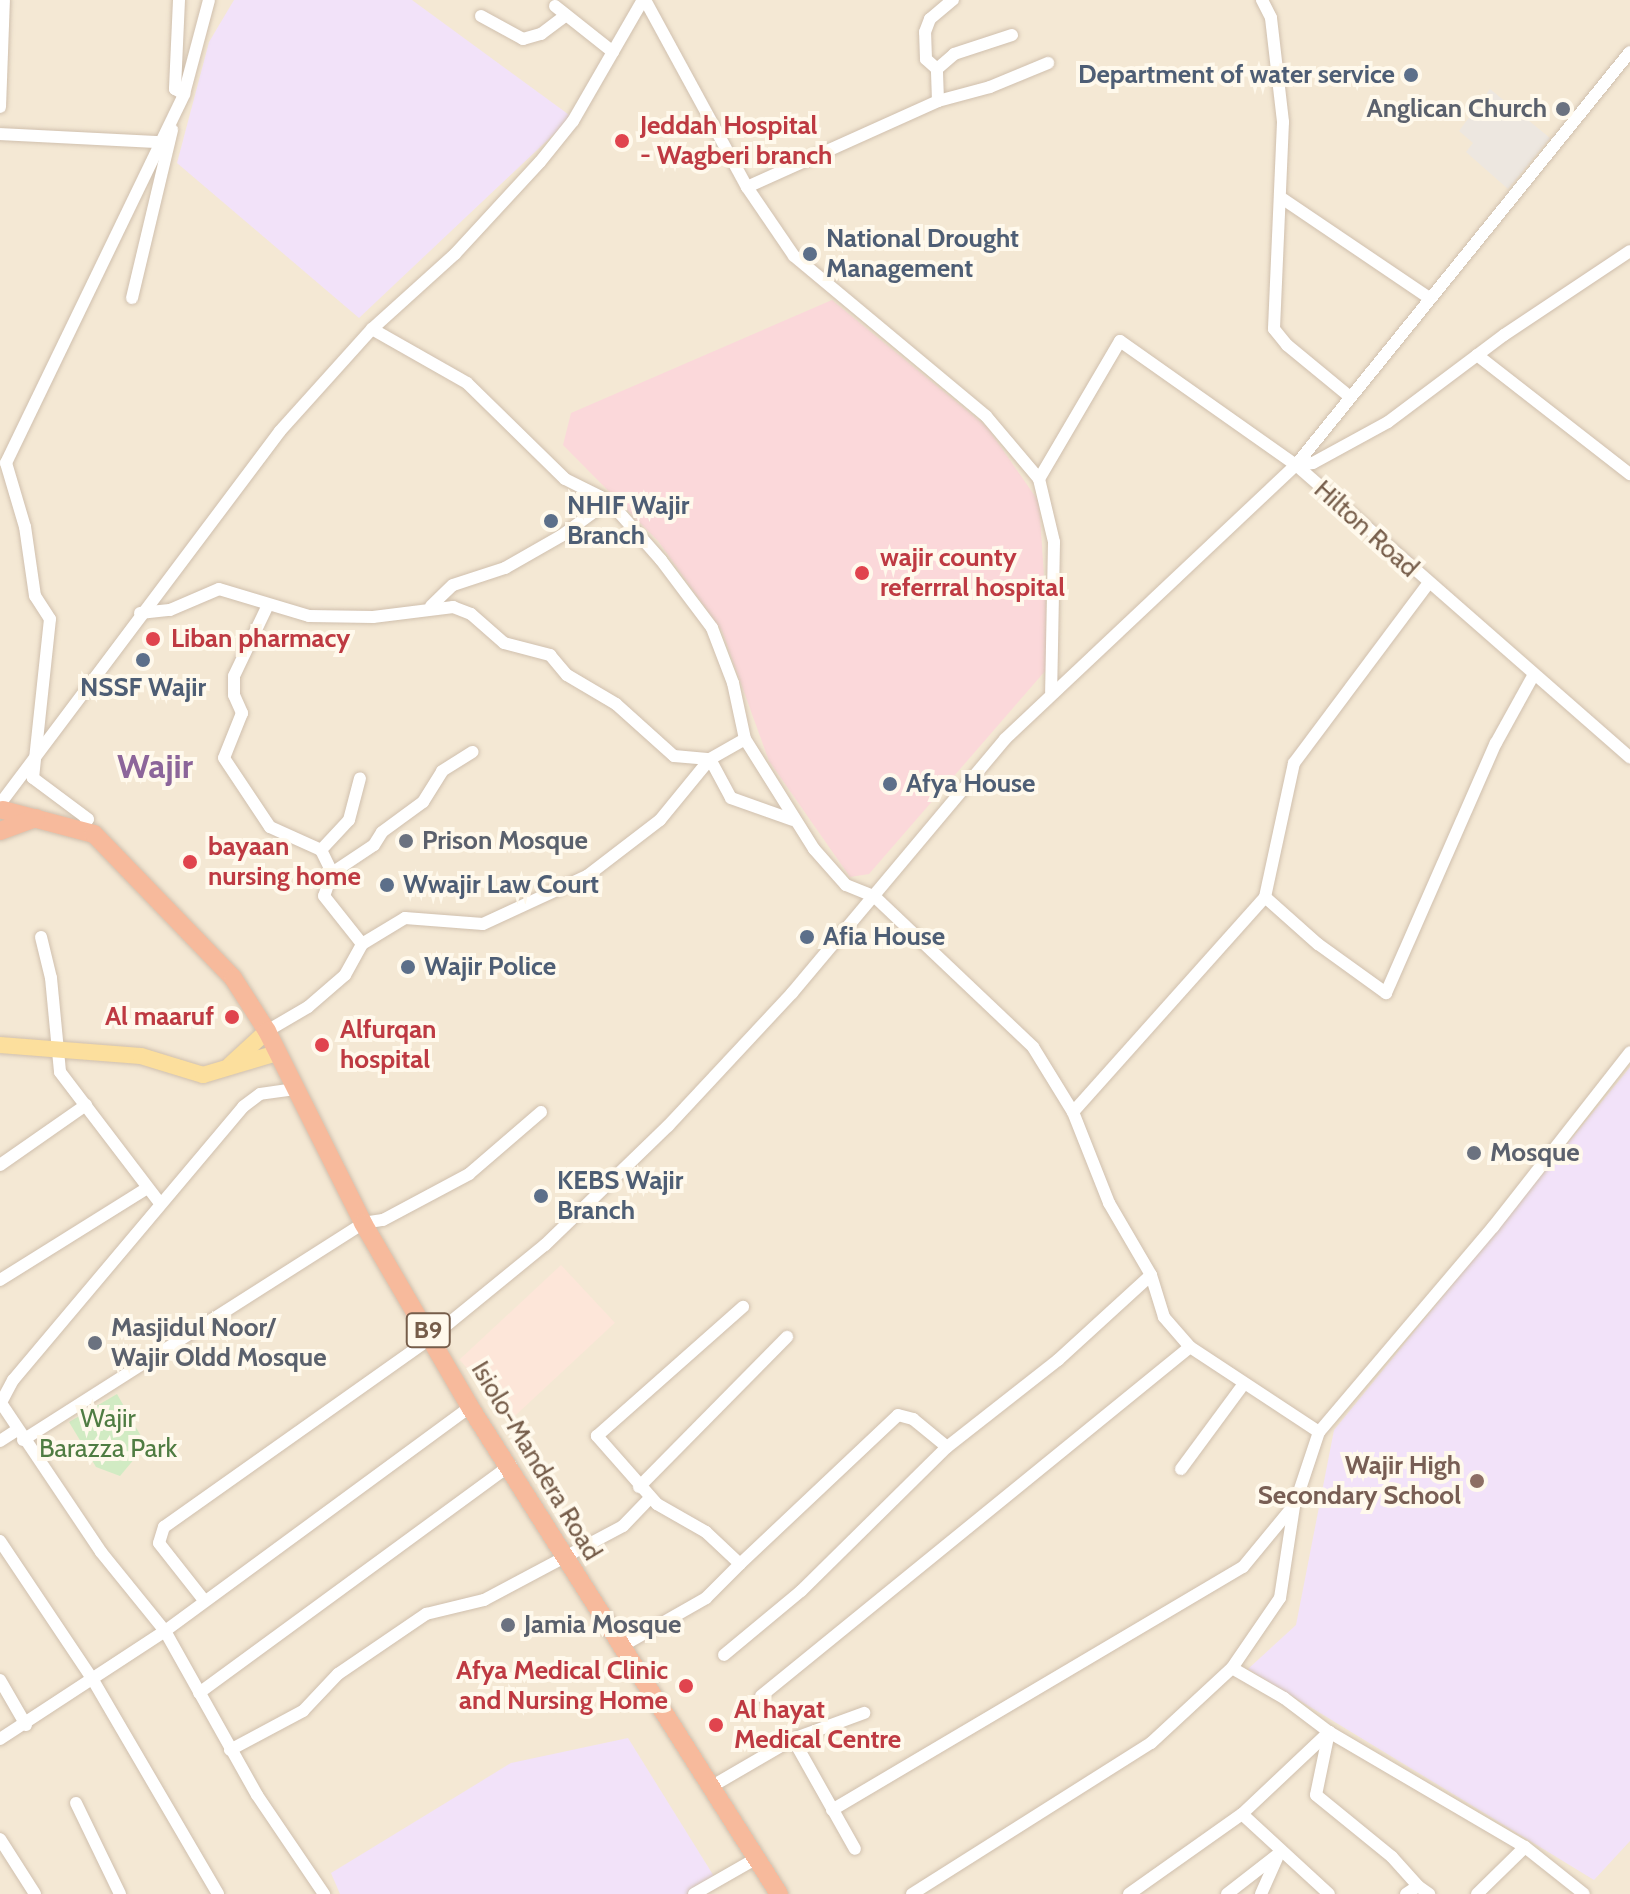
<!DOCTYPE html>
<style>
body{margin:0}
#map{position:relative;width:1630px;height:1894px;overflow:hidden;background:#fdf5e5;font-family:Cabin,sans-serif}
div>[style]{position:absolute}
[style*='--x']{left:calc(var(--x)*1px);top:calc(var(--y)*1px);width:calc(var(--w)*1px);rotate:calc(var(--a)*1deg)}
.residential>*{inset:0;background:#f4e8d4;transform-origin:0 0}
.commercial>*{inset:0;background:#fde6d9;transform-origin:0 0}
.industrial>*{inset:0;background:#ede7e0}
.education>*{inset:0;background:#f2e2f9}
.medical>*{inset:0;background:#fbd8da}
.green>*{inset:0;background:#d1ebc3}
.roads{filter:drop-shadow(0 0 2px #d0c0ae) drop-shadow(0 0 2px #d0c0ae)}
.minor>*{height:12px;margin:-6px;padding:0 6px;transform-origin:6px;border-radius:6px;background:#fff}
.major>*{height:16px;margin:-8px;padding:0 8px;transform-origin:8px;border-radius:8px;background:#fcdf9d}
.highway>*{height:18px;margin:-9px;padding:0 9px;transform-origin:9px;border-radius:9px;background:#f7ba9c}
.dots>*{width:22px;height:22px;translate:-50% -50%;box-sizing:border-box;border:4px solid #fff9ec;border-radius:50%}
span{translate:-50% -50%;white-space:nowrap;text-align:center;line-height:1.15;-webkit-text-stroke:8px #fff9ec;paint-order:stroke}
.shield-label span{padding:2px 6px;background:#fff9ec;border:2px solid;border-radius:6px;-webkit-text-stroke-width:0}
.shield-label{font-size:24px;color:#765d4a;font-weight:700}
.service-label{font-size:26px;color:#4e5e75;font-weight:700}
.right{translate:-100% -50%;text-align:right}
.left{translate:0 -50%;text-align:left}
.worship-label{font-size:26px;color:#5b616d;font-weight:700}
.health-label{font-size:26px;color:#be3a42;font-weight:700}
.street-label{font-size:26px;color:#765d4a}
.park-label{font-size:26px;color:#4f7c42}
.education-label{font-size:26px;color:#785e54;font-weight:700}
.district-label{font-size:34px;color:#8c659a;font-weight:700}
</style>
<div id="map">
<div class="residential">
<i style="left:0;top:0;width:1630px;height:1894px"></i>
</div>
<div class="commercial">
<i style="left:561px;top:1265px;width:79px;height:139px;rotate:47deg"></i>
</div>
<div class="industrial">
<i style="clip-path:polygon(1490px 89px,1550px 138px,1508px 189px,1466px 152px,1473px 143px,1459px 131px)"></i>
</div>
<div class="education">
<i style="clip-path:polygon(234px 0,412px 0,572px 117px,359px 318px,177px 163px,209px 42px)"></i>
<i style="clip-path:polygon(1630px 1067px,1630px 1841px,1594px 1880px,1248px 1669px,1296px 1625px,1334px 1430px)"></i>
<i style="clip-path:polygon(628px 1738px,715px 1878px,687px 1894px,340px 1894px,331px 1873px,511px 1763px)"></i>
</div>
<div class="medical">
<i style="clip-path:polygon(832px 300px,987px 427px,1039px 502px,1046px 605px,1046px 670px,869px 874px,850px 877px,769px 761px,722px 631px,658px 541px,563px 445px,571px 413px)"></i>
</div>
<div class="green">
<i style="clip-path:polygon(117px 1394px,146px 1445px,120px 1476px,96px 1467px,69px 1422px)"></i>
</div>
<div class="roads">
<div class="minor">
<i style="--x:179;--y:0;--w:89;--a:92.6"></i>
<i style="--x:175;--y:89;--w:10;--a:29"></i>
<i style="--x:645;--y:0;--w:213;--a:61.4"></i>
<i style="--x:747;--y:187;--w:83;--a:55.7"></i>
<i style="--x:794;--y:256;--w:250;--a:39.8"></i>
<i style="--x:986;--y:416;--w:82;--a:49.9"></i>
<i style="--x:1039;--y:479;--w:65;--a:76.6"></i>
<i style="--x:1054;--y:542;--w:150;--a:91.1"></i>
<i style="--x:1262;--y:0;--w:20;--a:63"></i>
<i style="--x:1271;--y:18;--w:105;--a:83.4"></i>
<i style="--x:1283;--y:122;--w:207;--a:92.5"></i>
<i style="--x:1274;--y:329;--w:21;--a:51"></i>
<i style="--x:1287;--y:345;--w:82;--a:39.5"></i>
<i style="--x:555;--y:6;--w:74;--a:38.4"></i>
<i style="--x:481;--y:16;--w:48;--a:28.7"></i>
<i style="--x:523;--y:39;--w:19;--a:-16"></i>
<i style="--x:541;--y:34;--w:31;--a:-37"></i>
<i style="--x:937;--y:69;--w:23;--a:-41"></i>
<i style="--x:954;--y:54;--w:61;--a:-18.1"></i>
<i style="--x:938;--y:101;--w:32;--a:-92"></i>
<i style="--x:937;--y:69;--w:15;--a:-138"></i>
<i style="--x:926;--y:59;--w:27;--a:-92"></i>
<i style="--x:925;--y:32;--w:14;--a:-69"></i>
<i style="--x:930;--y:19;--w:30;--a:-40"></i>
<i style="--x:0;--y:107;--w:107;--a:-87.9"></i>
<i style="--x:0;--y:134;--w:160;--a:2.9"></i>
<i style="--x:747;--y:187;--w:209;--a:-24.2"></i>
<i style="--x:938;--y:101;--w:54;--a:-15.1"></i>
<i style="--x:990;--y:87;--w:63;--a:-22.5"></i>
<i style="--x:1283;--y:199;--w:176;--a:34.1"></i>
<i style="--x:132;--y:298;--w:173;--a:-76.6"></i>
<i style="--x:372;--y:329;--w:109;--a:29.6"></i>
<i style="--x:467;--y:383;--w:137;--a:44.4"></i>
<i style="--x:565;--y:479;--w:49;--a:26.6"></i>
<i style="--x:609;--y:501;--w:79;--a:48.6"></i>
<i style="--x:661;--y:560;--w:85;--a:53.1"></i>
<i style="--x:712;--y:628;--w:59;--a:69.1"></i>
<i style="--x:733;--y:683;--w:57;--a:77.9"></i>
<i style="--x:745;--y:739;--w:130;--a:57.9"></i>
<i style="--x:814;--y:849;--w:48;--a:48.4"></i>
<i style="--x:846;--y:885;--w:31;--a:22"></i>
<i style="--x:875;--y:897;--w:218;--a:43.5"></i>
<i style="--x:1033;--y:1047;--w:76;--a:58.4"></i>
<i style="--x:1073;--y:1112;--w:98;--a:68.4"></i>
<i style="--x:1109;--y:1203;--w:83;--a:59.7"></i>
<i style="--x:1151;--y:1275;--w:126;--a:137.6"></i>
<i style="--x:1058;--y:1360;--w:141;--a:141.9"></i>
<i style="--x:947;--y:1447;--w:205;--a:135.4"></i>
<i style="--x:801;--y:1591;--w:100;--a:140.3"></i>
<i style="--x:1477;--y:355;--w:194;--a:37.9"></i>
<i style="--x:1296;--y:465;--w:17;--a:-7"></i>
<i style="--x:1313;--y:463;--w:85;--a:-28.7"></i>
<i style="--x:1388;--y:422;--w:145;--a:-36.9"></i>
<i style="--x:1504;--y:335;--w:151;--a:-33.7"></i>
<i style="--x:1039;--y:479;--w:160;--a:-59.6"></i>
<i style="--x:1120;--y:341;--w:215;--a:35.2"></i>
<i style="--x:1296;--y:465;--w:444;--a:41.2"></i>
<i style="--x:431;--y:606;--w:30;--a:-44"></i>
<i style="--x:453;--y:585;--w:55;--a:-18.1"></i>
<i style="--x:505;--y:568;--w:64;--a:-29.7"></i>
<i style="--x:561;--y:536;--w:59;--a:-36.1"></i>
<i style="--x:267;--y:607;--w:76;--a:115.6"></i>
<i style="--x:234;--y:676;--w:19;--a:90"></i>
<i style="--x:234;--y:695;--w:20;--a:66"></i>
<i style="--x:242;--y:713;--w:48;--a:111.8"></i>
<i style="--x:224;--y:758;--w:83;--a:56.3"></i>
<i style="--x:270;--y:827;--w:56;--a:24.3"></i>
<i style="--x:321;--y:850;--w:25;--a:64"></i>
<i style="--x:332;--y:873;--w:24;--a:109"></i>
<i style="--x:324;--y:896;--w:61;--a:51.6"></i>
<i style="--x:140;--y:613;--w:30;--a:-6"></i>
<i style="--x:170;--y:610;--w:53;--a:-23.2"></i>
<i style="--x:219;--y:589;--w:94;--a:16.7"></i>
<i style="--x:309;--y:616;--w:64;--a:0.9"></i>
<i style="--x:373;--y:617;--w:81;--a:-7.1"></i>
<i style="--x:453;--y:607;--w:19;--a:21"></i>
<i style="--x:471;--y:614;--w:44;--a:41.3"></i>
<i style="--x:504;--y:643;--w:48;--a:14.6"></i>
<i style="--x:550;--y:655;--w:26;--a:50"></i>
<i style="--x:567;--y:675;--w:57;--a:30.6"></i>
<i style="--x:616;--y:704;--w:78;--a:41.9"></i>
<i style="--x:674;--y:756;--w:36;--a:5"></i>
<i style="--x:710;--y:759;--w:44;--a:61.7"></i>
<i style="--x:731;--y:798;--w:66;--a:19.5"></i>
<i style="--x:0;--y:804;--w:466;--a:-53.1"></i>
<i style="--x:280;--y:431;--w:137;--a:-48"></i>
<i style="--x:372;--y:329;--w:112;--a:-42.1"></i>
<i style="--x:455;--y:254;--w:125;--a:-47.3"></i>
<i style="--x:540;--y:162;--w:53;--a:-51.2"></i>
<i style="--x:573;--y:121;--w:140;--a:-60"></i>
<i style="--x:83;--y:827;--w:9;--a:-58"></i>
<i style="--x:88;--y:819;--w:69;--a:-143.3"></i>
<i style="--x:33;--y:778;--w:160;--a:-83.9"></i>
<i style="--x:50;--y:619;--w:27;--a:-123"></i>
<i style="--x:35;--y:596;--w:70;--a:-98.2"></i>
<i style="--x:25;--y:527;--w:67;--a:-106.5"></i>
<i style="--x:6;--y:463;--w:410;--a:-64.2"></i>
<i style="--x:184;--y:94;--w:97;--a:-75.1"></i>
<i style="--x:321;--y:850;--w:41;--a:-47"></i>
<i style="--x:349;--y:820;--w:43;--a:-75.3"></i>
<i style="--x:332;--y:873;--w:50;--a:-33.7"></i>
<i style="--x:374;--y:845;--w:15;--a:-58"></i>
<i style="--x:382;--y:832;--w:51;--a:-36.2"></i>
<i style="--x:423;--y:802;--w:36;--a:-58"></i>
<i style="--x:442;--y:771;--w:36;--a:-32"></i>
<i style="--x:1265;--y:897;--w:71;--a:41.6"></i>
<i style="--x:1318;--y:944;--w:84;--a:35.8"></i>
<i style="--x:1386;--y:993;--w:273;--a:-66.3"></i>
<i style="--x:1496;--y:743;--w:77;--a:-61.1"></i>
<i style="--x:41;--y:937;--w:42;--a:76.3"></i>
<i style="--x:51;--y:978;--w:94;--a:84.5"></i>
<i style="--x:60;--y:1072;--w:163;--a:52.7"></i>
<i style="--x:267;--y:1031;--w:48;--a:-30.3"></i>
<i style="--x:308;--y:1007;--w:49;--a:-40.9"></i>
<i style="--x:345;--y:975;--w:35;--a:-61"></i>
<i style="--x:362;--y:944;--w:50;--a:-31.2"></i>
<i style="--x:405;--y:918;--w:78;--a:4.4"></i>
<i style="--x:483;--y:924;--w:115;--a:-24.8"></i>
<i style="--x:587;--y:876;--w:92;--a:-37.5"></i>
<i style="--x:660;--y:820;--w:79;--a:-50.7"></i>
<i style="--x:710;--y:759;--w:40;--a:-29.7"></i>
<i style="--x:295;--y:1089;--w:35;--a:172"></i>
<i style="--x:260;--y:1094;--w:21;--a:143"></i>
<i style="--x:243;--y:1107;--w:357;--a:130.1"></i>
<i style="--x:13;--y:1380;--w:26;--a:118"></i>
<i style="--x:1;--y:1403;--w:179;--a:56.1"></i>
<i style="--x:101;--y:1552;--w:102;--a:51"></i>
<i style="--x:165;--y:1631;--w:188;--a:60.7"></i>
<i style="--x:257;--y:1795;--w:120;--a:55.9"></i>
<i style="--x:1073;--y:1112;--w:288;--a:-48.2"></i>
<i style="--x:1265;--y:897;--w:137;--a:-77.8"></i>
<i style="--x:1294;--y:763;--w:222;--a:-53.2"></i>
<i style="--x:0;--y:1165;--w:105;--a:-34.9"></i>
<i style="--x:0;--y:1280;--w:173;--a:-32"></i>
<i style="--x:1319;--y:1432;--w:269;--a:-49.7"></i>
<i style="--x:1493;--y:1227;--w:222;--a:-51.9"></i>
<i style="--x:23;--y:1440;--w:403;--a:-32.5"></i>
<i style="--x:363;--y:1223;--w:20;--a:-9"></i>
<i style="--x:383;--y:1220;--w:98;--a:-28.1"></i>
<i style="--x:469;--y:1174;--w:95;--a:-40.7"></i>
<i style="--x:0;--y:1441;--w:20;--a:-33"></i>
<i style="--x:1181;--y:1469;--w:104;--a:-53.6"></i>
<i style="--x:639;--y:1487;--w:211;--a:-45.4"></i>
<i style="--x:0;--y:1541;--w:167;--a:56.2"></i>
<i style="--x:93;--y:1680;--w:248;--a:59.7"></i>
<i style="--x:740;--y:1564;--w:217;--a:-43.3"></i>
<i style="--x:898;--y:1415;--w:16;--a:15"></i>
<i style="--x:913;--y:1419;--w:44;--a:39.5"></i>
<i style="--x:203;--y:1599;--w:71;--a:-128.2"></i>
<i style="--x:159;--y:1543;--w:17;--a:-73"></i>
<i style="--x:164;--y:1527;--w:329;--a:-35.3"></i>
<i style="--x:432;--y:1337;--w:146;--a:-39.2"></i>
<i style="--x:545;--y:1245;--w:171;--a:-44.1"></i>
<i style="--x:668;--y:1126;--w:182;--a:-47"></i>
<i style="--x:792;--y:993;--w:331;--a:-50"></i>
<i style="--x:1005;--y:739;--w:400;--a:-43.3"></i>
<i style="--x:1296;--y:465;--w:531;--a:-51.04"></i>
<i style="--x:622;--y:1646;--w:97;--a:-29.7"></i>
<i style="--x:706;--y:1598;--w:48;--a:-45"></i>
<i style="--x:740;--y:1564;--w:47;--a:-136.7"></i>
<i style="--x:706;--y:1532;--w:56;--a:-150.3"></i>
<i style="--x:657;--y:1504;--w:91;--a:-131.4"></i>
<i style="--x:597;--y:1436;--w:195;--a:-41.5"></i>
<i style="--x:1232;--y:1668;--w:85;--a:-55.6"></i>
<i style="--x:1280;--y:1598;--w:92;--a:-81.3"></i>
<i style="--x:0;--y:1680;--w:52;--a:60"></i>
<i style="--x:199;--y:1693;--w:386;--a:-36.2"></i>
<i style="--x:761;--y:1696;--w:553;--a:-39.13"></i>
<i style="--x:1329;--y:1732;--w:64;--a:101.7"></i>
<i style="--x:1316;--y:1795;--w:98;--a:39.2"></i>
<i style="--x:1392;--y:1857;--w:39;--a:48"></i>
<i style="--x:0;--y:1739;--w:197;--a:-33.2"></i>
<i style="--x:165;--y:1631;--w:378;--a:-36.3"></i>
<i style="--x:793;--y:1739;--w:126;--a:60.6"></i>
<i style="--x:230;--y:1750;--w:83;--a:-28.1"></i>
<i style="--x:303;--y:1711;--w:51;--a:-46.6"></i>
<i style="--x:338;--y:1674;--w:107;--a:-34.3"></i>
<i style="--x:426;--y:1614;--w:60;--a:-13.6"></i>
<i style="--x:484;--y:1600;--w:157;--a:-28"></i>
<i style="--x:623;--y:1526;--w:39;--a:-46"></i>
<i style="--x:714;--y:1785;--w:91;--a:-30.2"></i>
<i style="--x:793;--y:1739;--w:76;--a:-20.1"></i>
<i style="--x:76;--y:1803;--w:101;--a:64.2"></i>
<i style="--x:832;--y:1810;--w:477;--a:-30.6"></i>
<i style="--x:1243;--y:1567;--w:82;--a:-50.5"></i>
<i style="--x:1295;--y:1504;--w:76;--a:-71.6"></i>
<i style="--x:1319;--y:1432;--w:154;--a:-146.6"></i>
<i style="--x:1190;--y:1347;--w:40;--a:-131"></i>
<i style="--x:1164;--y:1317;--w:44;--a:-107.2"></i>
<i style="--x:1242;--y:1814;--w:118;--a:42.6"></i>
<i style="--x:0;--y:1839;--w:65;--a:57.5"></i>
<i style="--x:694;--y:1894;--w:73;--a:-29.7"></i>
<i style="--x:912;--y:1894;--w:283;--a:-32.3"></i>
<i style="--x:1151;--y:1743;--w:110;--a:-42.8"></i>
<i style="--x:1232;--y:1668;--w:60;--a:30"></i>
<i style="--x:1284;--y:1698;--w:56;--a:37.1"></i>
<i style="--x:1329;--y:1732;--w:227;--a:30.4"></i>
<i style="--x:1525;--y:1847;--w:75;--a:38.5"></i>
<i style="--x:1129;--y:1894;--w:138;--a:-35.3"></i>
<i style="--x:1242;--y:1814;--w:120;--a:-43.3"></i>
<i style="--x:1227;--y:1894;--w:68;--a:-37.9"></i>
<i style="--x:1261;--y:1894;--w:39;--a:-66"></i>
<i style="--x:1406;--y:1894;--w:14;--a:-34"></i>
<i style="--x:1418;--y:1886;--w:14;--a:36"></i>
<i style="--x:1477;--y:1894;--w:67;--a:-44.4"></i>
</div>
<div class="major">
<i style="--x:0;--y:1045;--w:141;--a:4.5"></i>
<i style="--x:141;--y:1056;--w:65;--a:17"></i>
<i style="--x:203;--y:1075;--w:77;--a:-16.6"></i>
<i style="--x:230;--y:1065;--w:50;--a:-42.6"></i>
</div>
<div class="highway">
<i style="--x:3;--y:810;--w:94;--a:14.8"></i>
<i style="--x:94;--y:834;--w:200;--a:46"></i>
<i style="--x:233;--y:978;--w:63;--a:57.3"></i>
<i style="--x:267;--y:1031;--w:215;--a:63.4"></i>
<i style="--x:363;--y:1223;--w:213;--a:59.8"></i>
<i style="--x:470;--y:1407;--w:577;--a:57.6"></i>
<i style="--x:0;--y:831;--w:38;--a:-20"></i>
</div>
</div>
<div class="dots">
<i style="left:1411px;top:75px;background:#5c6f8a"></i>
<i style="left:1563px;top:109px;background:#6b7280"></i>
<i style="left:622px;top:141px;background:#e0444e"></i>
<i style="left:810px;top:254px;background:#5c6f8a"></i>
<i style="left:551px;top:521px;background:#5c6f8a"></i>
<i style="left:862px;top:573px;background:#e0444e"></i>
<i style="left:153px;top:639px;background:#e0444e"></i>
<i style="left:143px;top:660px;background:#5c6f8a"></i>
<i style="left:890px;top:784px;background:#5c6f8a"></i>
<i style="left:406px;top:841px;background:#6b7280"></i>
<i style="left:190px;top:862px;background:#e0444e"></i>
<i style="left:387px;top:885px;background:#5c6f8a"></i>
<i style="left:807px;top:937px;background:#5c6f8a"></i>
<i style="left:408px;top:967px;background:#5c6f8a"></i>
<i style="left:232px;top:1017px;background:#e0444e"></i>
<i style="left:322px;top:1045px;background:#e0444e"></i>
<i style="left:1474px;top:1153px;background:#6b7280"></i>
<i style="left:541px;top:1196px;background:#5c6f8a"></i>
<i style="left:95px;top:1343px;background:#6b7280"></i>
<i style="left:1477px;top:1481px;background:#8d6e63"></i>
<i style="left:508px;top:1625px;background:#6b7280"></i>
<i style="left:686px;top:1686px;background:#e0444e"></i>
<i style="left:716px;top:1725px;background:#e0444e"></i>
</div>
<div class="shield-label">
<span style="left:428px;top:1330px">B9</span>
</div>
<div class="service-label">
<span class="right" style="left:1395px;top:75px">Department of water service</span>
<span class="left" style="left:826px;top:254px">National Drought<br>Management</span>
<span class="left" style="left:567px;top:521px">NHIF Wajir<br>Branch</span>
<span style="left:143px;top:688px">NSSF Wajir</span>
<span class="left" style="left:906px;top:784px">Afya House</span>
<span class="left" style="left:403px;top:885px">Wwajir Law Court</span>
<span class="left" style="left:823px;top:937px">Afia House</span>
<span class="left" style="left:424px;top:967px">Wajir Police</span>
<span class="left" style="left:557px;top:1196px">KEBS Wajir<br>Branch</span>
</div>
<div class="worship-label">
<span class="right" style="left:1547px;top:109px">Anglican Church</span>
<span class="left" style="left:422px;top:841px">Prison Mosque</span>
<span class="left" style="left:1490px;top:1153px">Mosque</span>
<span class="left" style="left:111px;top:1343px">Masjidul Noor/<br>Wajir Oldd Mosque</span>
<span class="left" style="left:524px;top:1625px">Jamia Mosque</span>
</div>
<div class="health-label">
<span class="left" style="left:640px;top:141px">Jeddah Hospital<br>- Wagberi branch</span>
<span class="left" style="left:880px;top:573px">wajir county<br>referrral hospital</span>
<span class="left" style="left:171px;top:639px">Liban pharmacy</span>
<span class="left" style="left:208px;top:862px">bayaan<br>nursing home</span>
<span class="right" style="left:214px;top:1017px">Al maaruf</span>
<span class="left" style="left:340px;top:1045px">Alfurqan<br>hospital</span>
<span class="right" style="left:668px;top:1686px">Afya Medical Clinic<br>and Nursing Home</span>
<span class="left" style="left:734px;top:1725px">Al hayat<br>Medical Centre</span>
</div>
<div class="street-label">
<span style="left:1366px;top:529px;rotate:42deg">Hilton Road</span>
<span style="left:536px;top:1461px;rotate:59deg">Isiolo-Mandera Road</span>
</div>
<div class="park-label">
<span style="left:108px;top:1434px">Wajir<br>Barazza Park</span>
</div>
<div class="education-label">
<span class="right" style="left:1461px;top:1481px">Wajir High<br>Secondary School</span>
</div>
<div class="district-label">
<span style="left:155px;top:767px">Wajir</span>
</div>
</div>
